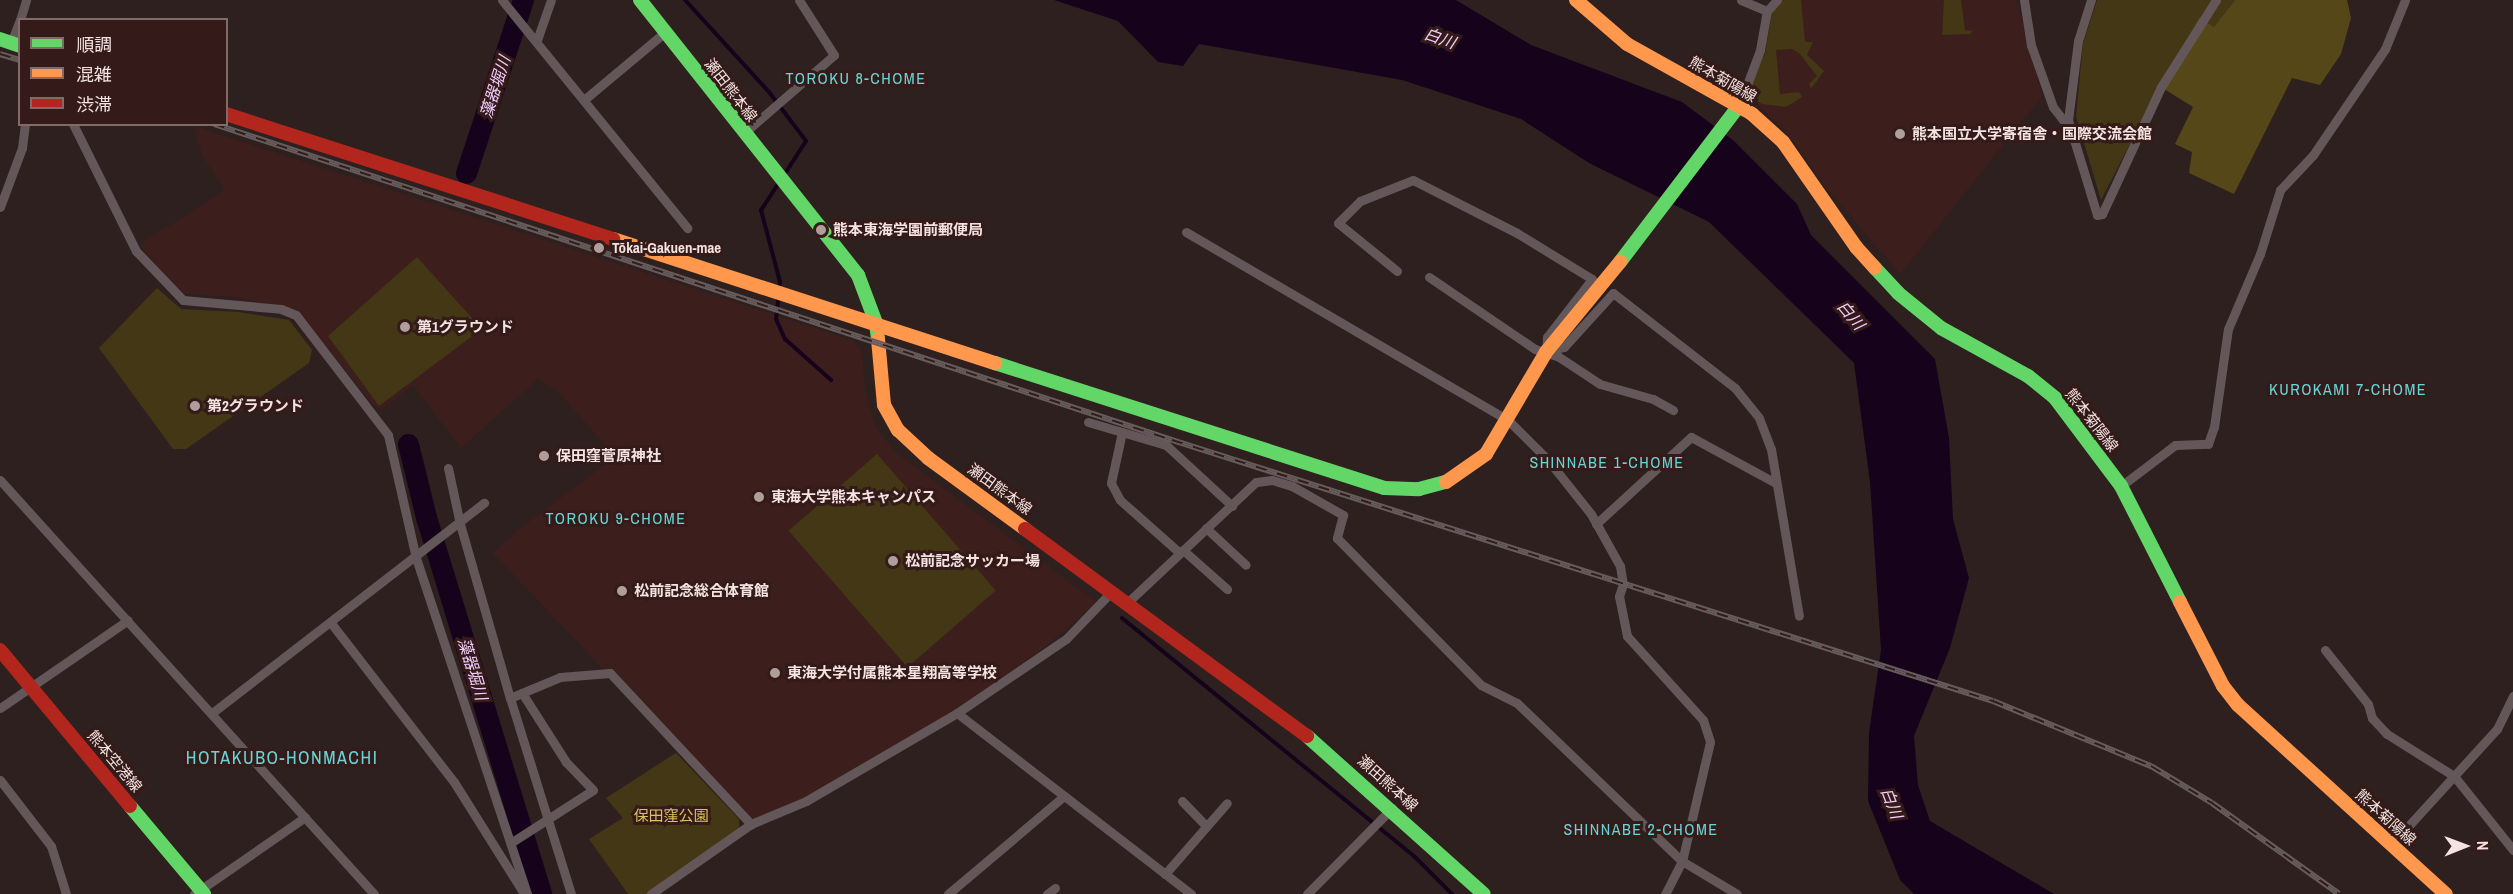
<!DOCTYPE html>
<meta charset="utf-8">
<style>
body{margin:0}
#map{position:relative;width:2513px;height:894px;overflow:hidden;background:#2e201f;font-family:"Archivo Narrow","Noto Sans JP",sans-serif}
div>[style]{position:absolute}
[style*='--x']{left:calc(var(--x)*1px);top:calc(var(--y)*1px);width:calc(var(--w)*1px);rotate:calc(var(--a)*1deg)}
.built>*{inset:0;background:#3c1f1c}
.green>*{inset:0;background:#433715;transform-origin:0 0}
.forest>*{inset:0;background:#554717}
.water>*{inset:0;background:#16031b}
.stream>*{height:4px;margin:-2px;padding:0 2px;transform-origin:2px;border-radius:2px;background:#16031b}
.river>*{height:21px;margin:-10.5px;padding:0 10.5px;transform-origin:10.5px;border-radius:10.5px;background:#16031b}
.street>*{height:9px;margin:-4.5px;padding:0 4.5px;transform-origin:4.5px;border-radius:4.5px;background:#63575a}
.fast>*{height:14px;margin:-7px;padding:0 7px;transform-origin:7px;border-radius:7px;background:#63d668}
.slow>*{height:14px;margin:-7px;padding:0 7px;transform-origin:7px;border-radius:7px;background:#ff974d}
.jam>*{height:14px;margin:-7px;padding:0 7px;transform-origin:7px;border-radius:7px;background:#b3261e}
.rail>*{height:6px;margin-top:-3px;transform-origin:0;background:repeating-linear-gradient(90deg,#341b19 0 11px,#675c5d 0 22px);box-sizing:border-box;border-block:2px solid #675c5d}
.dots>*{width:16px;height:16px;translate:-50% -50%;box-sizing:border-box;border:3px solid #341b19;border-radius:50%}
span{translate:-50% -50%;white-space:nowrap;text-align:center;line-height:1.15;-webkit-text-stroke:6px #341b19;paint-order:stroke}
.street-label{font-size:15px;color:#f4e3e0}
.poi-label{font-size:15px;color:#f4e3e0;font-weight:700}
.left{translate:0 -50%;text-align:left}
.park-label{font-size:15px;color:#dcc25f}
.water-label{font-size:16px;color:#f0ccfb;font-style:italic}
.neighbourhood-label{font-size:16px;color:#67d4d5;letter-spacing:1.5px}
.quarter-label{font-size:18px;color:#67d4d5;letter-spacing:1.5px}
.legend{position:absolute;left:18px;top:18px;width:210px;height:108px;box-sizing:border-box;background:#341b19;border:2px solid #816b69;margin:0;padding:8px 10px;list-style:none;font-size:18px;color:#f4e3e0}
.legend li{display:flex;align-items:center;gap:12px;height:30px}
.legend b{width:30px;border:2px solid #816b69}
.north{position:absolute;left:2435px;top:816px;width:60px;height:60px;-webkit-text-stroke:4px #341b19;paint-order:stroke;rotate:89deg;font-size:16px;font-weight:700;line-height:24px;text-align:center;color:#f4e3e0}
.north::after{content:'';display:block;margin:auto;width:21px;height:27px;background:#f4e3e0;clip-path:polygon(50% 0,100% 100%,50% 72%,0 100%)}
</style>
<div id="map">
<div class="built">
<i style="clip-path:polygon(1782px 0,2016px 0,2042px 96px,1900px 274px,1829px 191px,1785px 130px,1743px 92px,1765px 54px,1771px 19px)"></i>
<i style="clip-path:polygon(194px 126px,854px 341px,862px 352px,865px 392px,875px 425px,893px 450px,1096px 602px,1045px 647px,960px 708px,796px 803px,753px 820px,747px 817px,613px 669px,603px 669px,493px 553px,519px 529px,615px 457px,558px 391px,538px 379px,461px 448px,413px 385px,382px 409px,374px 406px,297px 310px,234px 297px,185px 294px,173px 285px,139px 245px,225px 190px,203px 157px)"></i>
</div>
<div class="green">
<i style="clip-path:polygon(1782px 0,1801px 0,1805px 42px,1813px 42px,1807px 55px,1824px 71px,1811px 89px,1809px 84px,1817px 76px,1799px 53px,1792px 49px,1776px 50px,1780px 94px,1799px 92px,1802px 97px,1786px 107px,1762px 104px,1743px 92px,1765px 54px,1772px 12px)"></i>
<i style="clip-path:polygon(1944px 0,1961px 0,1965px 30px,1972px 31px,1971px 34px,1942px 35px)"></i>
<i style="clip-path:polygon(2097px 0,2235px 0,2214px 28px,2208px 25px,2142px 121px,2101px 200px,2076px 116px,2083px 44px)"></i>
<i style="clip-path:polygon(417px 257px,472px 318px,471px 337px,379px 406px,328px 336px)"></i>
<i style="clip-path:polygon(157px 288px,181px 309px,238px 312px,289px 320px,312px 350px,309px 363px,186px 449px,173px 449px,99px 348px)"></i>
<i style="left:877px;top:454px;width:181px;height:117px;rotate:49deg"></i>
<i style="clip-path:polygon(676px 753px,739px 819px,739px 828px,648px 894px,628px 894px,589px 839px,623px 818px,606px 798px)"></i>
</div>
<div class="forest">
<i style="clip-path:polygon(2235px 0,2347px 0,2351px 18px,2341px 54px,2320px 85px,2292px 78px,2234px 194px,2189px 173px,2192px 152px,2175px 144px,2193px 107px,2161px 87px,2199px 18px,2214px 27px)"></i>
</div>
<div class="water">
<i style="clip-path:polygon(1054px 0,1456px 0,1531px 45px,1682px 102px,1734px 141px,1797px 204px,1811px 235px,1935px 359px,1949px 438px,1953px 519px,1969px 578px,1950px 648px,1914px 736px,1918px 785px,1930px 821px,2054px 894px,1914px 894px,1900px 880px,1868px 801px,1869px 733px,1881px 650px,1870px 482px,1854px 363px,1709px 222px,1589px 163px,1521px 119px,1402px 80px,1199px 44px,1183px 66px,1158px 62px,1118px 21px)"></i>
</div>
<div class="stream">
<i style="--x:685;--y:0;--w:125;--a:47.6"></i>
<i style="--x:769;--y:92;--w:61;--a:52.9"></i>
<i style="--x:806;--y:141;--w:40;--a:122.9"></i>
<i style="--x:780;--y:181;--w:35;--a:123"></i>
<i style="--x:761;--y:210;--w:74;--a:75.2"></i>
<i style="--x:780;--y:282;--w:37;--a:96"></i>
<i style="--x:776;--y:319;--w:22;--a:66"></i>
<i style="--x:785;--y:339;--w:62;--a:41.7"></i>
<i style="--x:1122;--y:618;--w:377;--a:39.2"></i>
<i style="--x:1414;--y:856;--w:54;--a:45"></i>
</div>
<div class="river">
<i style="--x:466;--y:173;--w:182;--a:-71.8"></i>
<i style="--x:408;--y:444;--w:75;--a:76.1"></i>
<i style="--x:426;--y:517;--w:394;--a:73"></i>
</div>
<div class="street">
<i style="--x:502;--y:0;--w:294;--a:50.9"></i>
<i style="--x:1741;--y:0;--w:28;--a:23"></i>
<i style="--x:2024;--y:0;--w:46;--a:81.2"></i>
<i style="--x:2031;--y:45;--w:66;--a:70.5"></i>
<i style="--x:2053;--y:107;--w:24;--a:52"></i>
<i style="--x:2091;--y:0;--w:43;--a:107.6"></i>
<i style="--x:2078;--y:41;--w:80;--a:97.2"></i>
<i style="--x:2068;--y:120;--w:99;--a:73"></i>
<i style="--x:2097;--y:215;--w:5;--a:-11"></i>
<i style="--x:2102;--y:214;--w:140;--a:-65.1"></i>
<i style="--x:2161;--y:87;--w:103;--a:-57.7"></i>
<i style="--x:20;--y:20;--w:21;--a:-73"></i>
<i style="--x:537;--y:40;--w:42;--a:-70.7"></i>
<i style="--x:11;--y:43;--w:25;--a:-69"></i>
<i style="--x:585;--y:99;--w:104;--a:-39.9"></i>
<i style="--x:1739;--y:106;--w:60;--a:-69.4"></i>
<i style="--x:1760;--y:50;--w:40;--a:-80"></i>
<i style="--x:1767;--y:11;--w:15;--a:-48"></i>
<i style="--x:73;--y:124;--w:142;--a:63.6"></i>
<i style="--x:136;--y:251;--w:68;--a:46.2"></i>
<i style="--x:183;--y:300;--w:98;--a:5.2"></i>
<i style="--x:281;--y:309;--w:16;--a:22"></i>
<i style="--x:296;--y:315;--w:151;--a:52.5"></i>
<i style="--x:388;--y:435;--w:126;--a:77.2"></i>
<i style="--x:416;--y:558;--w:354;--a:71.7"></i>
<i style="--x:744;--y:133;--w:119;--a:-40.9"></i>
<i style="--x:834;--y:55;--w:65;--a:-122.5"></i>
<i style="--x:0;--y:207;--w:63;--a:-69.6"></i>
<i style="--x:22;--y:148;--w:24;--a:-83"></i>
<i style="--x:1186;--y:232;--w:373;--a:30.3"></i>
<i style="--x:1508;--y:420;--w:57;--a:45"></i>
<i style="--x:1548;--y:460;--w:69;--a:51.5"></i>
<i style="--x:1591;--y:514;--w:60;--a:60.9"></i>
<i style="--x:1620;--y:566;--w:18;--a:81"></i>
<i style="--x:1623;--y:584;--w:13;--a:108"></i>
<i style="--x:1619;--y:596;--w:41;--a:78.7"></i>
<i style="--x:1627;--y:636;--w:113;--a:47.9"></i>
<i style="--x:1703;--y:720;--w:23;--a:72"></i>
<i style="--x:1710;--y:742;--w:122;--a:103.2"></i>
<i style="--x:1682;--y:861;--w:37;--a:117"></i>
<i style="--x:1397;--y:271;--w:76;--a:-140.9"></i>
<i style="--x:1338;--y:223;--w:31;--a:-45"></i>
<i style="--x:1360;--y:201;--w:57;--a:-21.6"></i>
<i style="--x:1413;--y:180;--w:117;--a:27"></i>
<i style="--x:1517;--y:233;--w:88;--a:31.5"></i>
<i style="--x:1592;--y:279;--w:73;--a:127.8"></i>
<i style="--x:1547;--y:337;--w:15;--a:94"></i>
<i style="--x:1546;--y:352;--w:19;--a:-16"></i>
<i style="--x:1564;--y:347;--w:73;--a:-47.8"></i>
<i style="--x:1613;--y:293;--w:155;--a:37.9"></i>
<i style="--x:1735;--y:388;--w:38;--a:51"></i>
<i style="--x:1759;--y:418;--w:33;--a:69"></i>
<i style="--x:1771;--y:449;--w:169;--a:80.5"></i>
<i style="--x:1429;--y:277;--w:128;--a:34.2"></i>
<i style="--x:1535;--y:349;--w:25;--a:18"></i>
<i style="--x:1559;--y:357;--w:49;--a:33.4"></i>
<i style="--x:1600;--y:384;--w:55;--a:15.8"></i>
<i style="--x:1653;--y:399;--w:23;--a:29"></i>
<i style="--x:1088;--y:422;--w:81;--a:16.4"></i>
<i style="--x:1166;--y:445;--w:90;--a:42.7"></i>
<i style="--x:1122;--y:432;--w:52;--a:102.2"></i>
<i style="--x:1111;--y:483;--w:19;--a:62"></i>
<i style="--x:1120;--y:500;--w:80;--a:41.5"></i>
<i style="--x:448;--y:468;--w:57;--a:77.9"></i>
<i style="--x:460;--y:524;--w:181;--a:74"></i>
<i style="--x:510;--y:698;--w:54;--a:-22.8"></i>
<i style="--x:560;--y:677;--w:50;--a:-4.6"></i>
<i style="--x:610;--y:673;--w:207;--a:47"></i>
<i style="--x:0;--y:480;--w:558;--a:47.91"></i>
<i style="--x:2121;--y:486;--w:68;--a:-37.2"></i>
<i style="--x:2175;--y:445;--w:33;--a:-2"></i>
<i style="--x:2208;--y:444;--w:18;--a:-71"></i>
<i style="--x:2214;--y:427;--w:99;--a:-81.9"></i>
<i style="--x:2228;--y:329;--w:82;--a:-66.9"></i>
<i style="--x:2260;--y:254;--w:67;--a:-72.6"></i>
<i style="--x:2280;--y:190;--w:48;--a:-46.7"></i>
<i style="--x:2313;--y:155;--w:128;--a:-55.8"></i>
<i style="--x:2385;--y:49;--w:53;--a:-67.8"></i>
<i style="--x:1596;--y:524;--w:129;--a:-42.5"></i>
<i style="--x:1691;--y:437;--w:94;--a:28.5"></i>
<i style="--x:1206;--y:528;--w:54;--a:42.8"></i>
<i style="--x:1183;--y:550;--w:59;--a:41.6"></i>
<i style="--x:1128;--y:602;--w:175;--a:-43.2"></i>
<i style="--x:1256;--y:482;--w:16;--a:-7"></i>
<i style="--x:1272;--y:480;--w:21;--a:17"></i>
<i style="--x:1292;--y:486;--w:59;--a:29.6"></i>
<i style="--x:1343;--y:515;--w:24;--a:105"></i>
<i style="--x:1337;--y:538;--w:206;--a:45.6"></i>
<i style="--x:1481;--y:685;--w:40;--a:26.6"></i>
<i style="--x:1517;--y:703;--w:228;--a:43.8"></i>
<i style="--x:1682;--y:861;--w:64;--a:31"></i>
<i style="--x:331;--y:623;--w:201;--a:52.3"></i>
<i style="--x:454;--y:782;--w:130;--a:57.9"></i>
<i style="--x:2325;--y:650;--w:69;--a:51.5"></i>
<i style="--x:2368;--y:704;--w:15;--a:74"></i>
<i style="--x:2372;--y:718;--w:22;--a:47"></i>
<i style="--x:2387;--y:734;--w:79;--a:32.1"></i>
<i style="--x:2454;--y:776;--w:95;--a:51.4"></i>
<i style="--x:510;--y:698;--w:205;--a:72.7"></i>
<i style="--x:0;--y:708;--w:155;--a:-34.5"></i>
<i style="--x:212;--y:713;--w:344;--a:-37.7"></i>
<i style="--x:957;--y:713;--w:296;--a:37.7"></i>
<i style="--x:0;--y:780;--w:83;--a:52.3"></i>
<i style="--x:51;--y:846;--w:50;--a:72.6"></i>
<i style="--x:1182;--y:801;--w:35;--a:46"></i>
<i style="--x:512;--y:842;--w:96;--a:-32.7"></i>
<i style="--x:593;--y:790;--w:39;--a:-134"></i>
<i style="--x:566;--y:762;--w:82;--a:-122.5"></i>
<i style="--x:2391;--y:845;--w:157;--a:-47.6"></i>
<i style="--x:2497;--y:729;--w:37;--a:-64"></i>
<i style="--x:1165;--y:874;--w:94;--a:-48.9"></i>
<i style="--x:194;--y:894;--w:135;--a:-34.7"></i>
<i style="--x:651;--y:894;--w:122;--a:-35"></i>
<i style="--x:751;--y:824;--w:60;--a:-22.7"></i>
<i style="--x:806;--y:801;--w:175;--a:-30.2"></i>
<i style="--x:957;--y:713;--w:132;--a:-34.2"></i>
<i style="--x:1066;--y:639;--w:66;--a:-46.2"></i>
<i style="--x:948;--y:894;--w:152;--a:-40.2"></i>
<i style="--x:1047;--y:894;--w:10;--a:-37"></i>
<i style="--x:1307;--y:894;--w:121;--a:-45.3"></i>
</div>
<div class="fast">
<i style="--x:640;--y:0;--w:351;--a:51.6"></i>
<i style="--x:858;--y:275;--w:51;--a:69.4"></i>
<i style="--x:876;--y:323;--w:16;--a:83"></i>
<i style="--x:0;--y:39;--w:21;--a:19"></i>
<i style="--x:1620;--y:262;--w:196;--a:-52.7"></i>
<i style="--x:1875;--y:268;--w:34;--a:47"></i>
<i style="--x:1898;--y:293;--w:55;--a:39.1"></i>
<i style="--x:1941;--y:328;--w:99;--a:28.9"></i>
<i style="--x:2028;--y:376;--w:35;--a:39"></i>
<i style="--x:2055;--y:398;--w:110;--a:53.1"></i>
<i style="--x:2121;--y:486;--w:130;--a:63"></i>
<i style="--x:995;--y:363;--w:409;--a:17.8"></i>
<i style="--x:1384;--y:488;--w:35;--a:2"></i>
<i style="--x:1419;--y:489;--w:28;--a:-15"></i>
<i style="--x:1307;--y:736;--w:237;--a:41.8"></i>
<i style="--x:130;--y:806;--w:115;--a:49.9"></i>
</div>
<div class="slow">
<i style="--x:1576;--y:0;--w:67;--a:40.8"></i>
<i style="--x:1627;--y:44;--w:143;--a:29.2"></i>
<i style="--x:1752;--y:114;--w:42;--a:42.1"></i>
<i style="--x:1783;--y:142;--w:128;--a:55.2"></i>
<i style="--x:1856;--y:247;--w:28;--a:48"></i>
<i style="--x:613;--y:239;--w:402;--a:18"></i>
<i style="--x:878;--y:339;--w:66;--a:84.8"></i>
<i style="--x:884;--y:405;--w:29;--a:61"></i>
<i style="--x:898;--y:430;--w:41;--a:43"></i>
<i style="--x:928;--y:458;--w:120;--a:36.2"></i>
<i style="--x:1446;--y:482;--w:49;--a:-35"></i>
<i style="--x:1486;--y:454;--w:118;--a:-59.5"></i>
<i style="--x:1546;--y:352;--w:117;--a:-50.6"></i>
<i style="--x:2180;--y:602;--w:94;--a:62.9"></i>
<i style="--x:2223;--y:686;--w:24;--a:52"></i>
<i style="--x:2238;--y:705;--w:281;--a:42.3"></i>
</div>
<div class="jam">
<i style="--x:226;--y:114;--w:407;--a:17.9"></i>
<i style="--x:1025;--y:529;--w:350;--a:36.3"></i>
<i style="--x:0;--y:650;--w:203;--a:50.2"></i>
</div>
<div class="rail">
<i style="--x:0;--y:54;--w:21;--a:17"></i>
<i style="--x:214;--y:124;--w:1009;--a:18.26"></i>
<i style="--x:1172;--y:440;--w:861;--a:17.64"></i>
<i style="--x:1993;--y:701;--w:171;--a:22.4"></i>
<i style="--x:2151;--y:766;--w:71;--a:31.2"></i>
<i style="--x:2212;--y:803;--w:156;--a:35.6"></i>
</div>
<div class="dots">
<i style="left:1900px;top:134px;background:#af9f9c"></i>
<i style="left:821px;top:230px;background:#af9f9c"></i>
<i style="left:599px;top:248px;background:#af9f9c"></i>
<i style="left:405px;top:327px;background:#af9f9c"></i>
<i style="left:195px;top:406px;background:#af9f9c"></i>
<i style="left:544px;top:456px;background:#af9f9c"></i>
<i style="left:759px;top:497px;background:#af9f9c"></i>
<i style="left:893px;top:561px;background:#af9f9c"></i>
<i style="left:622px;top:591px;background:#af9f9c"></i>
<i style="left:775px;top:673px;background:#af9f9c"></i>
</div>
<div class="street-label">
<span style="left:1723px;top:79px;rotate:30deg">熊本菊陽線</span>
<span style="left:731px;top:90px;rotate:52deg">瀬田熊本線</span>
<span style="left:2092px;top:420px;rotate:52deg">熊本菊陽線</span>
<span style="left:1000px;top:489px;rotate:36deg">瀬田熊本線</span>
<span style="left:115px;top:761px;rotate:50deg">熊本空港線</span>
<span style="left:1388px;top:783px;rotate:42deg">瀬田熊本線</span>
<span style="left:2386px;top:817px;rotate:42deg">熊本菊陽線</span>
</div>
<div class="poi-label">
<span class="left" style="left:1912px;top:134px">熊本国立大学寄宿舎・国際交流会館</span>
<span class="left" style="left:833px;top:230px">熊本東海学園前郵便局</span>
<span class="left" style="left:612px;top:248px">Tōkai-Gakuen-mae</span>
<span class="left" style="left:417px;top:327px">第1グラウンド</span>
<span class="left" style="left:207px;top:406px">第2グラウンド</span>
<span class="left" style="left:556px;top:456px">保田窪菅原神社</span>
<span class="left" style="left:771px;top:497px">東海大学熊本キャンパス</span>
<span class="left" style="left:905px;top:561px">松前記念サッカー場</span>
<span class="left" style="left:634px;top:591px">松前記念総合体育館</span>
<span class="left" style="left:787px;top:673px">東海大学付属熊本星翔高等学校</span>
</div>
<div class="park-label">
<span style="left:671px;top:816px">保田窪公園</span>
</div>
<div class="water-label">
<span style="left:1440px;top:38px;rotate:19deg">白川</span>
<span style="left:495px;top:87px;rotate:-72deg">藻器堀川</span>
<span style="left:1851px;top:315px;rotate:50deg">白川</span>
<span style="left:473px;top:669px;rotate:73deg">藻器堀川</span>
<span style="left:1892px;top:803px;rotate:69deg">白川</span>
</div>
<div class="neighbourhood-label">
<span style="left:856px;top:78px">TOROKU 8-CHOME</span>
<span style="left:2348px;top:389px">KUROKAMI 7-CHOME</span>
<span style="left:1607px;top:462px">SHINNABE 1-CHOME</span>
<span style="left:616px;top:518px">TOROKU 9-CHOME</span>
<span style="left:1641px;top:829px">SHINNABE 2-CHOME</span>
</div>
<div class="quarter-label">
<span style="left:282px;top:758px">HOTAKUBO-HONMACHI</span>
</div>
<ul class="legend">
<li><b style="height:8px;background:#63d668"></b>順調</li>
<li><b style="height:8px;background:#ff974d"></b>混雑</li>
<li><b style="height:8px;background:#b3261e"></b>渋滞</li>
</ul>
<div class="north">N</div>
</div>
